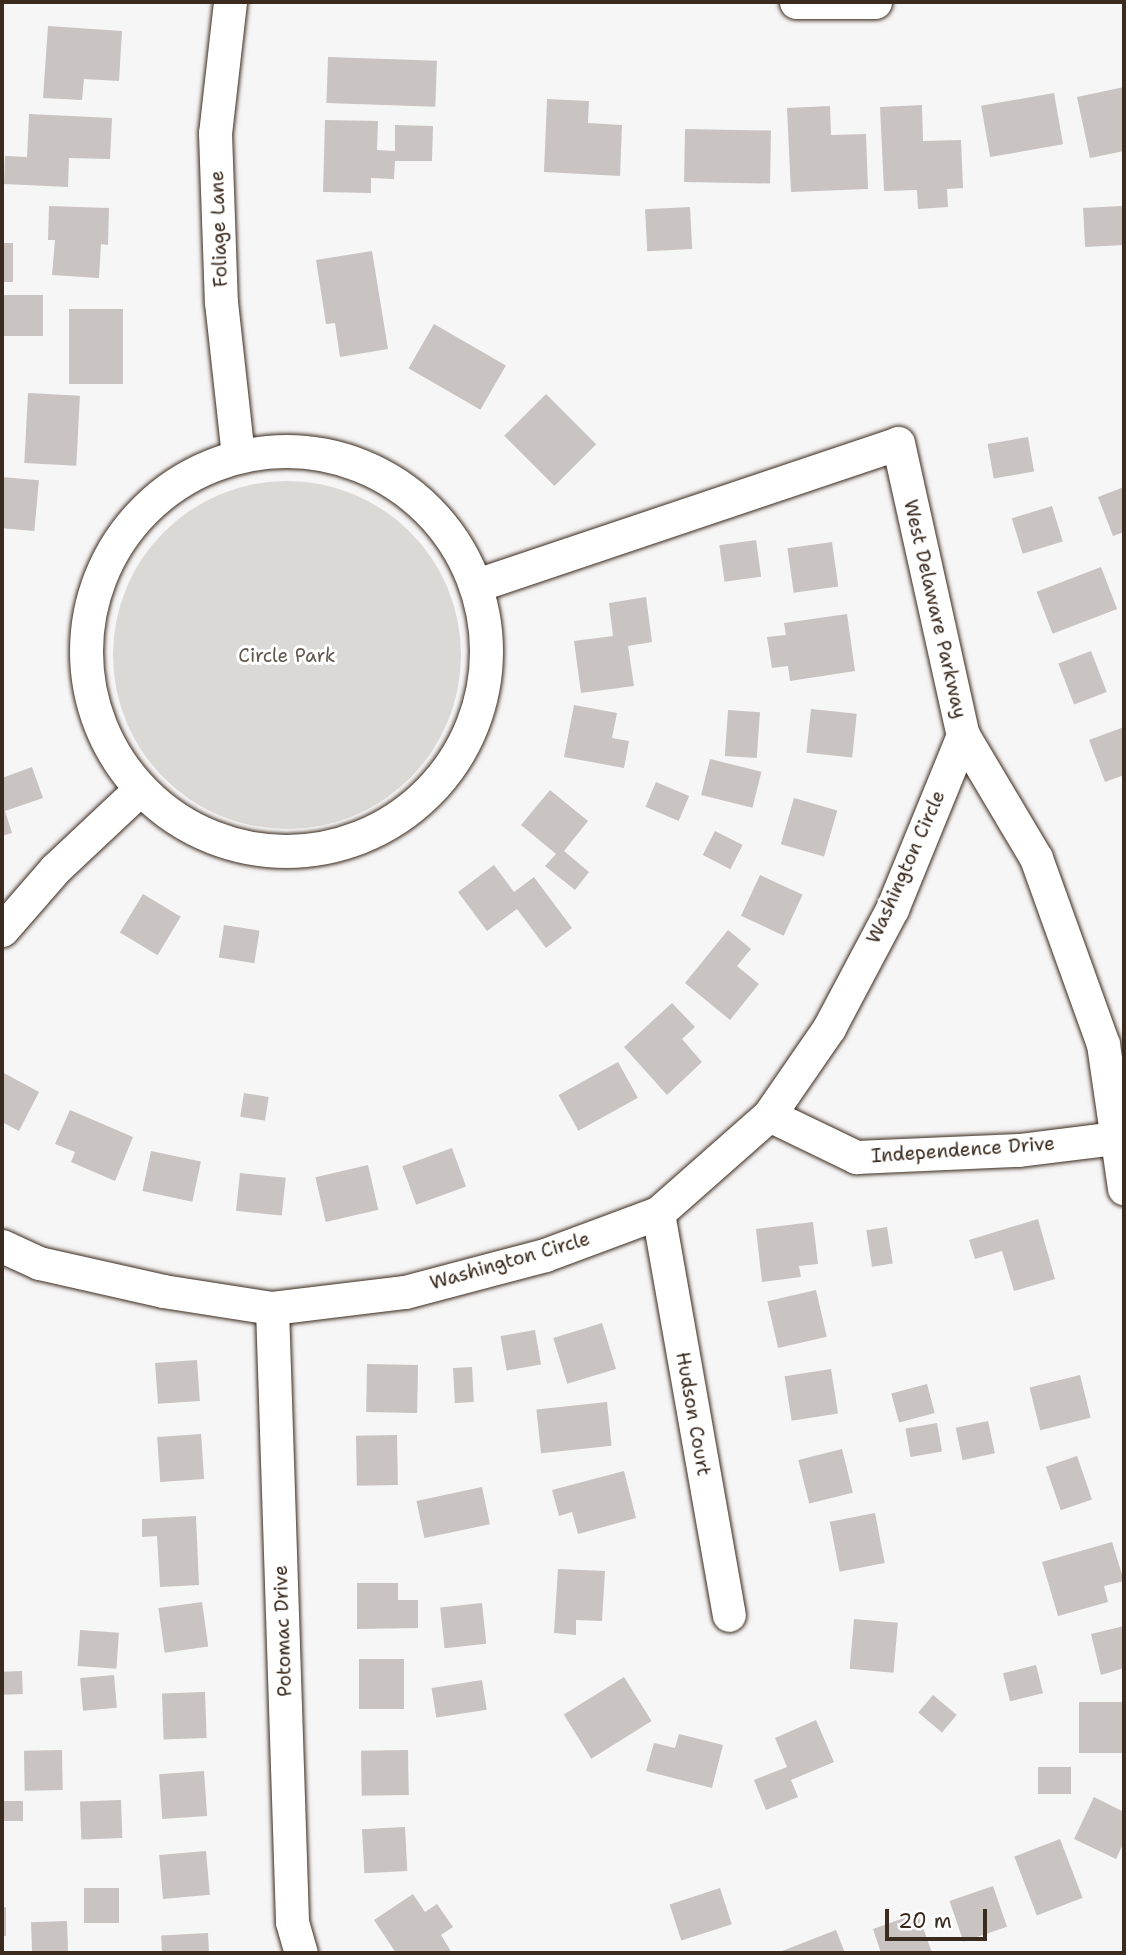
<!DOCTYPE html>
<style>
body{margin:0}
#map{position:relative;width:1126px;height:1955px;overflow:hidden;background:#f7f6f6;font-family:"Shantell Sans",sans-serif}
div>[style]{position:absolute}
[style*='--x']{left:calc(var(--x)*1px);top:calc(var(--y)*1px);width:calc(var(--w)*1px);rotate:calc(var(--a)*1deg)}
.green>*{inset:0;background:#dbd9d6}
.round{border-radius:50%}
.building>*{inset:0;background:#c9c3c1;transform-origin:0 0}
.roads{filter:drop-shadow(0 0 2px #3b2a1e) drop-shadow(0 0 2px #3b2a1e)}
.minor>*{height:33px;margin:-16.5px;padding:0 16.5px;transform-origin:16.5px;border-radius:16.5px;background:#fff}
.minor>.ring{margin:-16.5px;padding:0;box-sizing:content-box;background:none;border:33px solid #fff;border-radius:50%}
span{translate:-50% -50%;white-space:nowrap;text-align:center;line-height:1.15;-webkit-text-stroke:6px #fff;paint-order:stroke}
.street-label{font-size:19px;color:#3b2a1e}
.park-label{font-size:19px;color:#63564c}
.frame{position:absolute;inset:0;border:4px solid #3b2a1e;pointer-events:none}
.scale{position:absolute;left:885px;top:1909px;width:102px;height:32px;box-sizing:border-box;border:4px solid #3b2a1e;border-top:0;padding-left:9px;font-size:21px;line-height:24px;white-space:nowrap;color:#3b2a1e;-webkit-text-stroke:5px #fff;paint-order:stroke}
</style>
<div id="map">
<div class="green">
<i class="round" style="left:113px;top:481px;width:348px;height:348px"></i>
</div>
<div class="building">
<i style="clip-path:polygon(48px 26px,122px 31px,119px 81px,84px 79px,82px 100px,43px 98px)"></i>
<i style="left:328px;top:57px;width:109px;height:46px;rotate:2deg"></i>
<i style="clip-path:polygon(1124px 87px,1124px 151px,1090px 158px,1077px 97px)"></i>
<i style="left:1054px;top:93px;width:52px;height:74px;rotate:80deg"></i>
<i style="clip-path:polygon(547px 99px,589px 101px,588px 123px,622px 125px,620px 176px,544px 172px)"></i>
<i style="clip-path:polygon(922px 105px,923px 141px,961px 140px,963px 188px,947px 189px,948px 207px,918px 209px,917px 190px,884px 191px,880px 107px)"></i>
<i style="clip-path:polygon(830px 106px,831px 135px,866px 134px,868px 189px,791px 192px,787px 108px)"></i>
<i style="clip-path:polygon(29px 114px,112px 118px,110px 159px,69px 158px,68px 187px,4px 184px,5px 156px,27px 157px)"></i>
<i style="clip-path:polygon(325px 120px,378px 121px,377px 150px,395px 151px,395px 125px,433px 126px,432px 161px,395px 161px,394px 179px,371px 178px,371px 193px,323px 192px)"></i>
<i style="left:685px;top:129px;width:86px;height:53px;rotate:1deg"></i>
<i style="clip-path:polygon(49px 206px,109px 208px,108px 245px,101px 244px,99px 278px,52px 275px,55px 240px,48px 240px)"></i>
<i style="left:1122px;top:206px;width:39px;height:39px;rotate:87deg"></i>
<i style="left:690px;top:207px;width:42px;height:45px;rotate:87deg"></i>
<i style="left:2px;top:243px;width:11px;height:39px"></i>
<i style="clip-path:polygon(372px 251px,388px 349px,340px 357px,335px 323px,326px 324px,316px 260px)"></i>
<i style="left:43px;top:295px;width:41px;height:41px;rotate:90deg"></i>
<i style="left:123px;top:309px;width:75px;height:54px;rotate:90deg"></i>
<i style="left:434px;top:324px;width:83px;height:51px;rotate:30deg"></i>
<i style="left:28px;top:393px;width:52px;height:70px;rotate:3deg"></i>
<i style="left:546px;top:394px;width:71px;height:59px;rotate:45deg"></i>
<i style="left:1028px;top:437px;width:35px;height:41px;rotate:80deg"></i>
<i style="left:2px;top:477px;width:37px;height:51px;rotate:5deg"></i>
<i style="clip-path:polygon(1124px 487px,1124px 532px,1113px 536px,1098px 497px)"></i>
<i style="left:1052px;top:506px;width:37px;height:42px;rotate:73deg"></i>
<i style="left:756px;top:540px;width:37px;height:37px;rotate:82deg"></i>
<i style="left:832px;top:542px;width:45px;height:45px;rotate:82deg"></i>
<i style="left:1101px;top:567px;width:45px;height:69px;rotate:69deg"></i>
<i style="clip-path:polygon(646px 597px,652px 642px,628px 646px,634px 686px,581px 693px,574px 641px,613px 636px,609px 603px)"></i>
<i style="clip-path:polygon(847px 614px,855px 671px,790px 681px,788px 666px,772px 668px,767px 637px,786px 635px,784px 623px)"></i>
<i style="left:1091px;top:651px;width:44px;height:35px;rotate:69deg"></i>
<i style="clip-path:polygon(574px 705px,617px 713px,612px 738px,629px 741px,624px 768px,564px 757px)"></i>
<i style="left:811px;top:709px;width:46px;height:44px;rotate:6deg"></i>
<i style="left:728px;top:710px;width:32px;height:46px;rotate:4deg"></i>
<i style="clip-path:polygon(1124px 727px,1124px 775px,1105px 782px,1089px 740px)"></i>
<i style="left:710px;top:759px;width:53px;height:37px;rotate:14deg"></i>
<i style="clip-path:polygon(32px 767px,43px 798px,5px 811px,12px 833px,2px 836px,2px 778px)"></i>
<i style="left:656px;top:782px;width:36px;height:27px;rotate:23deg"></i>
<i style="clip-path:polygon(550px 790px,588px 821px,564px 851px,589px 872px,575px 890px,545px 866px,556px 854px,521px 825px)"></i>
<i style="left:794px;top:798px;width:45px;height:48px;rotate:16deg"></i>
<i style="left:715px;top:831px;width:31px;height:27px;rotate:27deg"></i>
<i style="clip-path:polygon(494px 865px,514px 892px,534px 877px,572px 928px,546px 948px,517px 909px,487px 931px,458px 892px)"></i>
<i style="left:760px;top:875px;width:47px;height:45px;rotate:25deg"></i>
<i style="left:143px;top:894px;width:44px;height:45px;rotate:31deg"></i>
<i style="left:224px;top:925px;width:36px;height:33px;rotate:9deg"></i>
<i style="clip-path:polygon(728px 930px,751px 949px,737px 966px,759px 984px,730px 1020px,685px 983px)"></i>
<i style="clip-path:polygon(672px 1003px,695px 1027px,682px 1039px,702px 1062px,667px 1095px,624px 1047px)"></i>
<i style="left:618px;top:1062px;width:41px;height:68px;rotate:61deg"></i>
<i style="clip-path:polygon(2px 1072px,39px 1092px,19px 1131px,2px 1122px)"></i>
<i style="left:244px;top:1093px;width:25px;height:24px;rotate:9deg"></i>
<i style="clip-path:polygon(70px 1110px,133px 1137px,115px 1181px,71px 1162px,75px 1152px,55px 1144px)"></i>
<i style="left:452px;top:1148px;width:41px;height:53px;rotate:70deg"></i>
<i style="left:151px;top:1151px;width:51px;height:41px;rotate:12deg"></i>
<i style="left:368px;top:1165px;width:46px;height:54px;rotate:77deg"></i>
<i style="left:240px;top:1173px;width:46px;height:38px;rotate:6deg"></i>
<i style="clip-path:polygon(1038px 1219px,1055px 1279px,1014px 1291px,1002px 1251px,975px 1259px,969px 1240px)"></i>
<i style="clip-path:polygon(813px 1222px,818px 1264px,799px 1266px,801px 1277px,762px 1282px,756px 1229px)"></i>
<i style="left:887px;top:1227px;width:37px;height:21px;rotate:81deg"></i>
<i style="left:816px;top:1290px;width:48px;height:50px;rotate:77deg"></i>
<i style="left:602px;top:1323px;width:48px;height:51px;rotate:73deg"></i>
<i style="left:535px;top:1330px;width:35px;height:35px;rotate:80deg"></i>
<i style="left:197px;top:1360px;width:41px;height:42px;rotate:86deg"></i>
<i style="left:367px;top:1364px;width:51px;height:48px;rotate:1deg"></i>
<i style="left:472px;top:1367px;width:35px;height:19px;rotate:87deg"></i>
<i style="left:831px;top:1369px;width:45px;height:47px;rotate:81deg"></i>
<i style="left:1080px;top:1375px;width:44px;height:52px;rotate:76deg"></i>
<i style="left:927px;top:1384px;width:30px;height:37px;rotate:75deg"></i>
<i style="left:607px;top:1402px;width:44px;height:71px;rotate:84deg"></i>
<i style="left:988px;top:1421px;width:33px;height:33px;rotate:78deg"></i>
<i style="left:937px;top:1423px;width:29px;height:32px;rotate:80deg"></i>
<i style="left:201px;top:1434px;width:45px;height:44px;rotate:86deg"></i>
<i style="left:397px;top:1435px;width:50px;height:41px;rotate:89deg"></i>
<i style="left:842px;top:1449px;width:45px;height:45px;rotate:76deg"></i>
<i style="left:1077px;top:1456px;width:46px;height:33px;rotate:71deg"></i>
<i style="clip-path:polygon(624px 1471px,636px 1518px,578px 1534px,572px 1512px,559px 1516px,552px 1490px)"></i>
<i style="left:482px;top:1487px;width:38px;height:67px;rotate:78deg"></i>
<i style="left:875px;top:1513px;width:51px;height:46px;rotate:79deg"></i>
<i style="clip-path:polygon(196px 1516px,199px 1585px,160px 1587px,157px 1536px,142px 1537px,142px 1519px)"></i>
<i style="clip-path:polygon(1112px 1542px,1124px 1581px,1104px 1586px,1108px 1602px,1058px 1616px,1042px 1562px)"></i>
<i style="clip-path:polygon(558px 1569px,605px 1571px,602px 1621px,576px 1620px,576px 1635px,554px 1633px)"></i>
<i style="clip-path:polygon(357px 1583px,398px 1583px,398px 1600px,418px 1600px,418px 1628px,357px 1629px)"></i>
<i style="left:202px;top:1602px;width:45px;height:44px;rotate:82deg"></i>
<i style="left:482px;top:1603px;width:41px;height:42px;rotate:84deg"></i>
<i style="left:854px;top:1619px;width:44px;height:50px;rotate:5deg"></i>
<i style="clip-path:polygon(1124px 1626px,1124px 1668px,1101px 1675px,1091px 1634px)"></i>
<i style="left:80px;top:1630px;width:39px;height:36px;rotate:4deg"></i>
<i style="left:359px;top:1659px;width:45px;height:50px"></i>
<i style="left:1036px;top:1665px;width:29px;height:34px;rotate:76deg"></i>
<i style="left:22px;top:1671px;width:23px;height:20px;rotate:88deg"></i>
<i style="left:114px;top:1675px;width:33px;height:34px;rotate:85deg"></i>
<i style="left:624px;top:1677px;width:52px;height:71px;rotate:58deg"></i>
<i style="left:482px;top:1680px;width:30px;height:51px;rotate:81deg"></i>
<i style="left:205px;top:1692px;width:46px;height:43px;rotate:88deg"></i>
<i style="left:933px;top:1695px;width:31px;height:23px;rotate:40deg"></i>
<i style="left:1124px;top:1702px;width:51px;height:45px;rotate:90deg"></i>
<i style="clip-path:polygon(816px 1720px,834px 1762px,791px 1780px,798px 1797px,766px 1810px,754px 1780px,787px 1767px,775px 1738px)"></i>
<i style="clip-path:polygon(679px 1734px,723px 1745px,712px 1788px,646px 1771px,654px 1743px,675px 1748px)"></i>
<i style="left:62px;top:1750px;width:40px;height:38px;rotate:89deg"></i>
<i style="left:408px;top:1750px;width:45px;height:47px;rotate:89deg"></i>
<i style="left:1038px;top:1767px;width:33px;height:27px"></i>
<i style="left:204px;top:1771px;width:45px;height:45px;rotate:86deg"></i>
<i style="clip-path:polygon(1094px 1797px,1124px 1812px,1124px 1842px,1116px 1859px,1074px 1839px)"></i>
<i style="left:121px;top:1800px;width:38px;height:41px;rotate:88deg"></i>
<i style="left:2px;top:1801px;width:21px;height:20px"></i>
<i style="left:405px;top:1827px;width:44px;height:43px;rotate:87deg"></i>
<i style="left:1060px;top:1839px;width:63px;height:49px;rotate:69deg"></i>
<i style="left:206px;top:1851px;width:44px;height:47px;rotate:85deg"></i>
<i style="left:993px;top:1886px;width:43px;height:46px;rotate:71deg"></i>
<i style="left:84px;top:1888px;width:35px;height:35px"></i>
<i style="left:720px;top:1888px;width:38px;height:53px;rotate:72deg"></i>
<i style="clip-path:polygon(413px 1894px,425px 1912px,437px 1904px,453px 1927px,441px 1935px,452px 1953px,396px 1953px,374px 1920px)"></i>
<i style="left:2px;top:1907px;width:4px;height:29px"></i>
<i style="clip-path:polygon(918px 1913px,932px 1953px,881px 1953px,873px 1929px)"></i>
<i style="left:67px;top:1921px;width:32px;height:36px;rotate:88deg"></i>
<i style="clip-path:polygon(836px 1930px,845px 1953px,777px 1953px)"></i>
<i style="left:208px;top:1933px;width:20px;height:47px;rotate:87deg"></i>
</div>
<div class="roads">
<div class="minor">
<i style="--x:230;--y:2;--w:132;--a:96.5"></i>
<i style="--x:215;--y:133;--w:169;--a:88"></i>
<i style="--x:221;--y:302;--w:155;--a:83.7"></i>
<i style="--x:796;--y:2;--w:79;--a:0"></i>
<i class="ring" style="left:86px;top:451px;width:367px;height:367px"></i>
<i style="--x:477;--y:585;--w:444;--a:-18.6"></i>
<i style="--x:898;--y:443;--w:299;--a:77.5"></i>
<i style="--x:963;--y:735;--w:143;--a:59.3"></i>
<i style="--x:1036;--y:858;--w:198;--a:70.2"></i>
<i style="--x:1103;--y:1044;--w:146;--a:81.7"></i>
<i style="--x:2;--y:930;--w:81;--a:-49"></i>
<i style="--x:55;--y:869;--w:115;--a:-43.2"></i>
<i style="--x:769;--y:1115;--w:97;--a:25.8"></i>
<i style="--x:856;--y:1157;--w:163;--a:-2.5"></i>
<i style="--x:1019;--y:1150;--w:106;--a:-7.1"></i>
<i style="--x:658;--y:1213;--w:408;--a:80"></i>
<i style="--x:2;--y:1246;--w:41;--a:24.7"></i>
<i style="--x:39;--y:1263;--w:127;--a:12.7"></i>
<i style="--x:163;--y:1291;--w:110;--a:8.9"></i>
<i style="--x:272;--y:1308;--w:134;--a:-6.9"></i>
<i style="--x:405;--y:1292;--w:145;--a:-14.8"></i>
<i style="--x:545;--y:1255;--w:121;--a:-20.4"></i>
<i style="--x:658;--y:1213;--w:148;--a:-41.4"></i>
<i style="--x:769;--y:1115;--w:106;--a:-55.4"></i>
<i style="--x:829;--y:1028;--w:135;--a:-62.1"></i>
<i style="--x:892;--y:909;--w:188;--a:-67.8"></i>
<i style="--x:272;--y:1308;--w:614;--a:88.13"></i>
<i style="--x:292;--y:1922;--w:32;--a:74"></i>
</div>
</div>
<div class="street-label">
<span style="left:219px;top:229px;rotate:-92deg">Foliage Lane</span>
<span style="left:935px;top:609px;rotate:77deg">West Delaware Parkway</span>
<span style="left:906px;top:867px;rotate:-66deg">Washington Circle</span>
<span style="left:963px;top:1150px;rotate:-4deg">Independence Drive</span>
<span style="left:510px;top:1261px;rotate:-16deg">Washington Circle</span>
<span style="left:693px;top:1414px;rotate:80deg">Hudson Court</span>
<span style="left:283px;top:1631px;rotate:-92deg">Potomac Drive</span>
</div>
<div class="park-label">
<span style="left:287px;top:656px">Circle Park</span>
</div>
<div class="frame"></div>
<div class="scale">20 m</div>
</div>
